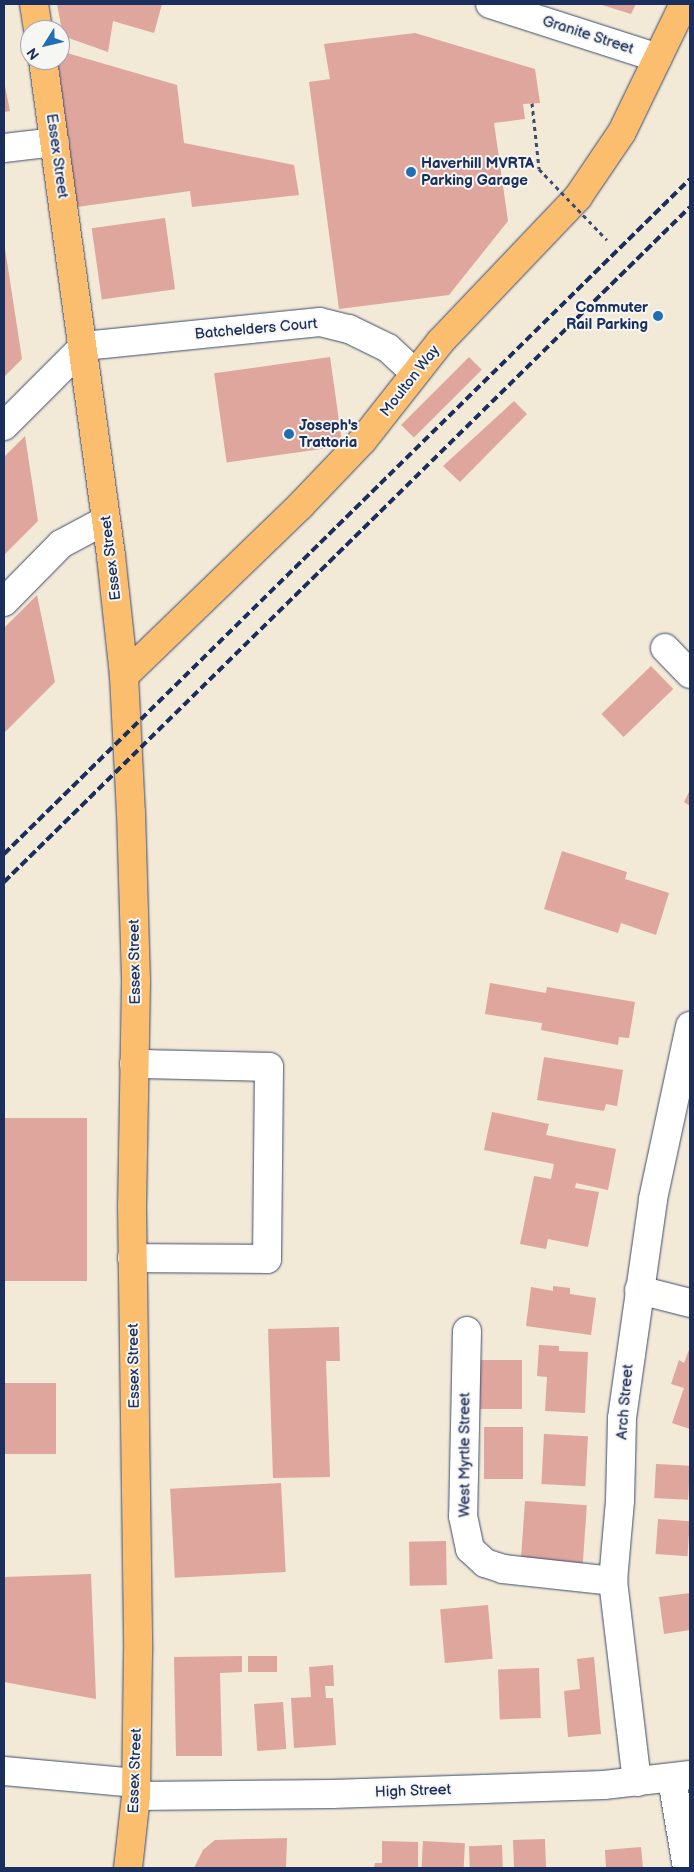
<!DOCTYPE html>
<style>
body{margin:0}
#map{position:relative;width:694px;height:1872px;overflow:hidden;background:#f2e9d6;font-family:"Balsamiq Sans",sans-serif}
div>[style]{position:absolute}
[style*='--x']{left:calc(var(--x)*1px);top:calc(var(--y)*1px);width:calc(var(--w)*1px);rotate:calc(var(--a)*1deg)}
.building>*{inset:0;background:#dea69c;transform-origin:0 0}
.roads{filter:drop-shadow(0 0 1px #3b4b70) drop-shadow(0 0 1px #3b4b70)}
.minor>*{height:28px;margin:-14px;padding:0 14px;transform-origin:14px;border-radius:14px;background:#fff}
.major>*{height:28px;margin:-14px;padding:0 14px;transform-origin:14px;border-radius:14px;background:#fbbe6e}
.rail>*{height:4px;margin-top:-2px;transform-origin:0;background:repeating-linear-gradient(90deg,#1b2f5e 0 8px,transparent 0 12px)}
.path-bridge>*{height:3px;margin-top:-1.5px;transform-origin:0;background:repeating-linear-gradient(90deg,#3b4b70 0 4px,transparent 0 8px)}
.dots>*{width:14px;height:14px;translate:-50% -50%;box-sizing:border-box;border:2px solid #f6f6f2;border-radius:50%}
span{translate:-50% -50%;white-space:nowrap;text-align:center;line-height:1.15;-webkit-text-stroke:4px #f6f6f2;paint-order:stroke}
.street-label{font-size:15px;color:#1b2f5e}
.poi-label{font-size:15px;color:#1b2f5e;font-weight:700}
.left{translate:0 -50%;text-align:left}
.right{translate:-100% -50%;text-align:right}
.frame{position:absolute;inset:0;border:5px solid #1b2f5e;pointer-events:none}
.north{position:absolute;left:20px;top:20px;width:50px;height:50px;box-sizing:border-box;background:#f6f6f2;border:1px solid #9ea6b7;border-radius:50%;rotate:234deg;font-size:14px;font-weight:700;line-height:20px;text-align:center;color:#1b2f5e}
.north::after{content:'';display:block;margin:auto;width:18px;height:22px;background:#1f6fb2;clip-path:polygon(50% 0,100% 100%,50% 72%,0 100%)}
</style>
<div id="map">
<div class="building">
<i style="clip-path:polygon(57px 4px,162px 4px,154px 33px,113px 21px,108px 52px,63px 36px)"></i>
<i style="clip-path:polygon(599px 4px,636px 4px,631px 14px)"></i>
<i style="clip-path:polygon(415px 33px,535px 69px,540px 103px,523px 104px,525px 119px,494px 123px,508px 221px,449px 295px,339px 309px,309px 82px,330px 79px,324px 44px)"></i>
<i style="clip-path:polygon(60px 51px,177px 85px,184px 143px,294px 165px,299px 195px,192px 207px,190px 191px,77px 207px,57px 60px,60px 60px)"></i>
<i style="clip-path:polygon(4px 81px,10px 111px,4px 112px)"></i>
<i style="left:165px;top:218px;width:72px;height:74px;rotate:82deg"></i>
<i style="clip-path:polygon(4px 242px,22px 359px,4px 377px)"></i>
<i style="left:330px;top:357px;width:90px;height:117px;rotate:82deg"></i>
<i style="left:469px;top:357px;width:18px;height:96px;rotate:45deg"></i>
<i style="clip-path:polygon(514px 401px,527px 414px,460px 482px,443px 466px)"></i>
<i style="clip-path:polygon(25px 436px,38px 521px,4px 555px,4px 457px)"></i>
<i style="clip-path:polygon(37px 595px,55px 682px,4px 733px,4px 628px)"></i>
<i style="left:651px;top:666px;width:32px;height:69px;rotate:46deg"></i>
<i style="clip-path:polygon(690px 790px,690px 806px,684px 802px)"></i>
<i style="clip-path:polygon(562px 851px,627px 872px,625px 879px,669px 893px,656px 935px,621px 923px,618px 933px,544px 909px)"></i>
<i style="clip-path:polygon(490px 983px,546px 993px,547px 987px,635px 1002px,629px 1038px,619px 1037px,618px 1045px,541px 1030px,542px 1023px,485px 1014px)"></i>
<i style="clip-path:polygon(544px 1057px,623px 1070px,617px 1106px,606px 1104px,604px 1111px,537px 1100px)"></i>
<i style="clip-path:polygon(492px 1112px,549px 1124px,546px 1135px,616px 1149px,608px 1190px,576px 1183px,575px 1188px,599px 1192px,588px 1247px,548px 1239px,546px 1249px,520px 1244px,534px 1176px,551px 1179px,554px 1164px,484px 1150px)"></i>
<i style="left:87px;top:1118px;width:163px;height:83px;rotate:90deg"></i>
<i style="clip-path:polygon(553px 1286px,570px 1288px,570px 1294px,596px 1298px,591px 1335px,526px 1326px,531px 1287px,553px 1291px)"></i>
<i style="clip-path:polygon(339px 1327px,340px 1361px,326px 1361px,330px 1477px,273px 1478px,268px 1329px)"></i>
<i style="clip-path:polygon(539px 1345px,559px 1346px,559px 1351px,588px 1352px,585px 1413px,545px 1411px,547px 1377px,537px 1376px)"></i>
<i style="clip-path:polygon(690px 1347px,690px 1429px,672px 1423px,684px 1388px,671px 1384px,679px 1360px,684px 1363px)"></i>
<i style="left:480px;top:1360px;width:42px;height:49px"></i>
<i style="left:4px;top:1383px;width:52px;height:71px"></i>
<i style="left:523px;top:1427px;width:52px;height:39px;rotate:90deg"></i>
<i style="left:544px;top:1434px;width:44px;height:50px;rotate:3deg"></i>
<i style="left:656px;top:1464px;width:34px;height:34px;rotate:3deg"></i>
<i style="left:281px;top:1483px;width:89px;height:111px;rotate:87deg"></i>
<i style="left:525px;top:1501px;width:62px;height:59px;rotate:4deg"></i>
<i style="left:658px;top:1519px;width:32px;height:35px;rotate:4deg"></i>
<i style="left:446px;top:1541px;width:44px;height:37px;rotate:89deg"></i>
<i style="clip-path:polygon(91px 1574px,96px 1699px,4px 1682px,4px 1577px)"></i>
<i style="clip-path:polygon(690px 1593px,690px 1630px,664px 1634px,659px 1597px)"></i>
<i style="left:488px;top:1605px;width:54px;height:48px;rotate:85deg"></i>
<i style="clip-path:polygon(242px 1656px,242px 1672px,220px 1673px,222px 1756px,176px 1756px,174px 1657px)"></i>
<i style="left:248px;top:1656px;width:29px;height:16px"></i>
<i style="clip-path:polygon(594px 1657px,601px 1734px,568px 1737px,564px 1691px,580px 1689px,577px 1659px)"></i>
<i style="clip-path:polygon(333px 1665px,334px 1686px,325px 1686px,326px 1698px,333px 1698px,336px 1745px,294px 1748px,291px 1698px,311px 1697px,309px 1667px)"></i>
<i style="left:539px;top:1668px;width:50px;height:41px;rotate:88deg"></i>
<i style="left:283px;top:1702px;width:47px;height:29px;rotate:86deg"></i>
<i style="clip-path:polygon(287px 1838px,286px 1868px,194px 1868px,203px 1850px,215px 1840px)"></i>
<i style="left:545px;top:1839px;width:29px;height:32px;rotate:88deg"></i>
<i style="clip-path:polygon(382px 1841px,418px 1842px,418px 1868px,374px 1868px,375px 1863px,382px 1863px)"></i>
<i style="left:423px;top:1841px;width:42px;height:27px;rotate:3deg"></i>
<i style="left:502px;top:1845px;width:23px;height:33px;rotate:88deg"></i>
<i style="clip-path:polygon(641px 1847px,643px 1868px,606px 1868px,605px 1850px)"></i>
</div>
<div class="roads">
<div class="minor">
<i style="--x:490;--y:4;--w:176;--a:17.8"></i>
<i style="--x:4;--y:148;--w:51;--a:-6.7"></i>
<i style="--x:4;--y:426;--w:113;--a:-45"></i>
<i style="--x:84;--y:346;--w:237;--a:-5.8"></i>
<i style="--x:320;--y:322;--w:30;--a:14"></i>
<i style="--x:349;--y:329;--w:43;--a:26"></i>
<i style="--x:388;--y:348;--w:37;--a:43"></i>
<i style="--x:4;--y:602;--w:81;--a:-45.5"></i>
<i style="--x:61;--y:544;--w:51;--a:-28.1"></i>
<i style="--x:665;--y:648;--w:36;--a:46"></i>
<i style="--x:132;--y:1258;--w:135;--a:0.4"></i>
<i style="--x:267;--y:1259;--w:192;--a:-89.4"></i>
<i style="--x:269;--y:1067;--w:135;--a:-178.7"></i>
<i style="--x:639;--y:1290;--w:53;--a:14.3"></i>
<i style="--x:467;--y:1331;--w:185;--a:91.2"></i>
<i style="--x:463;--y:1516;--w:34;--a:78"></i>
<i style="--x:470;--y:1549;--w:21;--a:43"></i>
<i style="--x:485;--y:1563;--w:19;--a:18"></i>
<i style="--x:503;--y:1569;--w:111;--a:6.2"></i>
<i style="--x:4;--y:1771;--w:133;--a:5.2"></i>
<i style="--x:672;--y:1779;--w:90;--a:80.4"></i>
<i style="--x:637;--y:1782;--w:202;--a:-96.8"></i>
<i style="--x:613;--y:1581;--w:80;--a:-85"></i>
<i style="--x:620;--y:1501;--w:83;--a:-88.6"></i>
<i style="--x:622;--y:1418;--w:221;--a:-81.9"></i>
<i style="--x:653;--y:1199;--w:177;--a:-77.9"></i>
<i style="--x:136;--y:1796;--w:196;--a:-0.6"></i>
<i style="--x:332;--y:1794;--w:272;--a:-1.9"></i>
<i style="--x:604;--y:1785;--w:87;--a:-6.6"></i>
</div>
<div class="major">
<i style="--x:34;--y:4;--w:26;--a:81"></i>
<i style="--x:43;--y:60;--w:501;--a:82.19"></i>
<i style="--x:111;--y:556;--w:121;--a:83.8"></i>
<i style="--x:124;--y:676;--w:136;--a:87.1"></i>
<i style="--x:131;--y:812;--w:169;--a:88.3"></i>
<i style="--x:136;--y:981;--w:224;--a:91"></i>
<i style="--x:132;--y:1205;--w:447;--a:89.2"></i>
<i style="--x:138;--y:1652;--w:144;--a:90.8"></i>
<i style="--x:136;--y:1796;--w:72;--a:96.3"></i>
<i style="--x:124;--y:676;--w:245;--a:-44"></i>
<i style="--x:300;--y:506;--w:91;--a:-46.3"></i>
<i style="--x:363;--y:440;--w:126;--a:-51.8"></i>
<i style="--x:441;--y:341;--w:199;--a:-46.4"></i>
<i style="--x:578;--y:197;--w:78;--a:-55.9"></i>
<i style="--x:622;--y:132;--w:142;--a:-64.2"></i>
</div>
</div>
<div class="rail">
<i style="--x:4;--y:854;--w:962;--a:-44.54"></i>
<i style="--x:4;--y:882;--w:962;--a:-44.54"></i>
</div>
<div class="path-bridge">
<i style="--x:532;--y:103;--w:66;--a:83.9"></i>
<i style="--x:539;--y:169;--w:98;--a:46.2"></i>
</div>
<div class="dots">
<i style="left:411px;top:172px;background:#1f6fb2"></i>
<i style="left:658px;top:316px;background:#1f6fb2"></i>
<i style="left:289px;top:434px;background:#1f6fb2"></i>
</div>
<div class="street-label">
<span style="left:588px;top:35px;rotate:18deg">Granite Street</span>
<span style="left:57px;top:156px;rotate:82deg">Essex Street</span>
<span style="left:256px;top:329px;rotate:-5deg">Batchelders Court</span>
<span style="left:410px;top:381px;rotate:-52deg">Moulton Way</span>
<span style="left:111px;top:558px;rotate:-97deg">Essex Street</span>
<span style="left:135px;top:962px;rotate:-91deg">Essex Street</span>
<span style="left:134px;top:1366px;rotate:-91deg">Essex Street</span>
<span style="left:625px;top:1402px;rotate:-85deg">Arch Street</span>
<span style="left:465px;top:1455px;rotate:-90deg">West Myrtle Street</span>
<span style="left:135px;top:1771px;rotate:-88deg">Essex Street</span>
<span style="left:413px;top:1791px;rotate:-2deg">High Street</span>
</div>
<div class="poi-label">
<span class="left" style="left:421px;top:172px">Haverhill MVRTA<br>Parking Garage</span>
<span class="right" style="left:648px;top:316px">Commuter<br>Rail Parking</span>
<span class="left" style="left:299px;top:434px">Joseph's<br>Trattoria</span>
</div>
<div class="frame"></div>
<div class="north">N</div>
</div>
